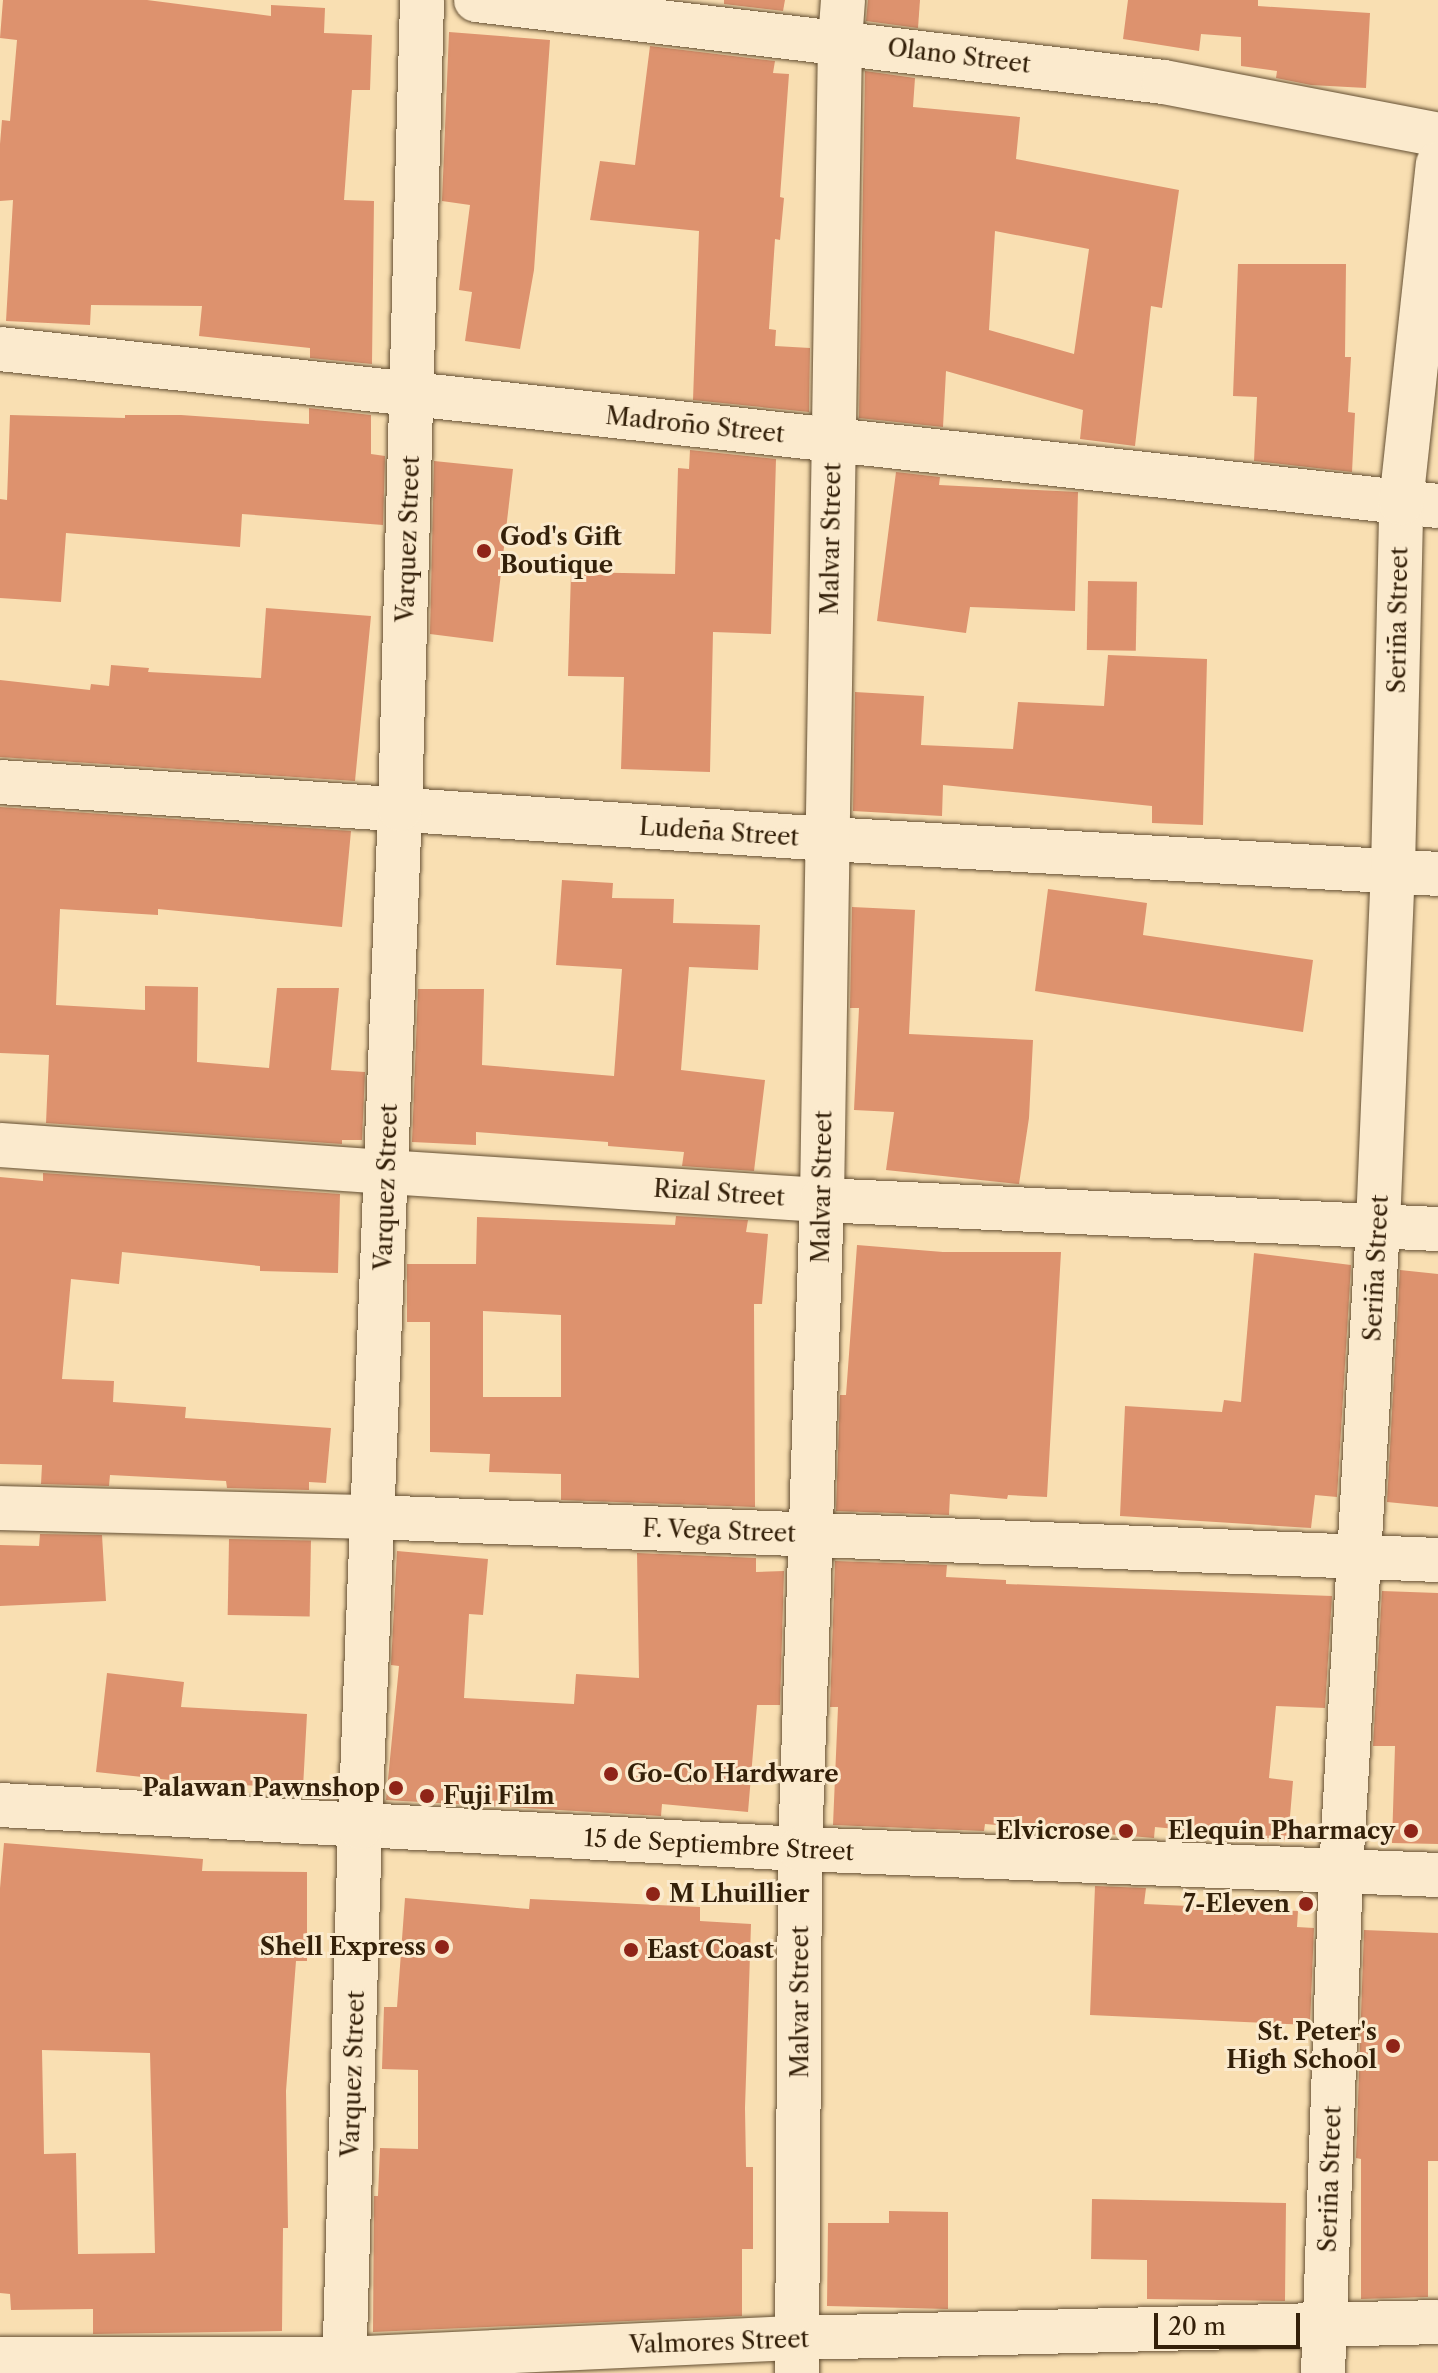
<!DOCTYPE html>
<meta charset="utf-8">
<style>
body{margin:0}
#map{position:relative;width:1438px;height:2373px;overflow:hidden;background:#f9dfb2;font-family:"Libre Caslon Text",serif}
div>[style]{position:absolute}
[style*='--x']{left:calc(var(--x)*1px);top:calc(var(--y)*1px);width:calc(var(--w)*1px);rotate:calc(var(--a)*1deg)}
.building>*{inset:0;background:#dd926e;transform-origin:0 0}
.roads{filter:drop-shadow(0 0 2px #655033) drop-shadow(0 0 2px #655033)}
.street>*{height:44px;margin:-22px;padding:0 22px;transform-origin:22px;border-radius:22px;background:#fbeacd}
.secondary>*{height:44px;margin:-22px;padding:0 22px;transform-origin:22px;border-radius:22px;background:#fbeacd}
.dots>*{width:22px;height:22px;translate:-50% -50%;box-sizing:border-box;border:4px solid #fbeacd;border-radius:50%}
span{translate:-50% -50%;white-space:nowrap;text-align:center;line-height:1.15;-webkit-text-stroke:6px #fbeacd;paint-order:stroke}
.street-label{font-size:24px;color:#342009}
.poi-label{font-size:24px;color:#342009;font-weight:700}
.left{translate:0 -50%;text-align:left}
.right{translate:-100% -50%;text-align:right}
.scale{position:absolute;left:1154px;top:2313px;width:146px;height:36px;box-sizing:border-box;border:4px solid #342009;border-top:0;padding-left:10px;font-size:24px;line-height:28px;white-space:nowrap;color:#342009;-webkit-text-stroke:6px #fbeacd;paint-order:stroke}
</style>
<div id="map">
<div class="building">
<i style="clip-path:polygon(3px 0,147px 0,271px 16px,271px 5px,325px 8px,324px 33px,372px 35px,370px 90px,352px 90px,344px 200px,374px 201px,372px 364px,310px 358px,310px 348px,199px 336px,202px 306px,91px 305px,90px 325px,6px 321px,13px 200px,0 201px,0 144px,2px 120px,10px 121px,17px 40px,0 38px)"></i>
<i style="clip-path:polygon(724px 0,785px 0,783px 11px,724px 4px)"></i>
<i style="clip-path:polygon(868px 0,920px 0,918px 28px,866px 21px)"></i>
<i style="clip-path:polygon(1128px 0,1258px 0,1258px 6px,1370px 13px,1366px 88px,1311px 85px,1276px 78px,1277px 71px,1241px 66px,1241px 37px,1201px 34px,1199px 51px,1123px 39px)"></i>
<i style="clip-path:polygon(449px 32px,550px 40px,534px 270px,520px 349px,465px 341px,472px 292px,459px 290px,470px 205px,442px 201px)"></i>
<i style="clip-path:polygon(650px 46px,775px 61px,773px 73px,789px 74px,780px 197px,784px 198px,780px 240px,775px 239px,769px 329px,776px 330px,775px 346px,810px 348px,809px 412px,693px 400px,699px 231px,590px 220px,600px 161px,635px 165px)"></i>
<i style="clip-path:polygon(evenodd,865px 71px,915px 78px,913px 107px,1020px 117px,1016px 159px,1179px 190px,1162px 308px,1151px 306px,1135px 446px,1080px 439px,1083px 410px,946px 371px,943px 427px,859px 418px,865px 71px,995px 231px,1089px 249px,1074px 354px,989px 330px,995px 231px)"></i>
<i style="clip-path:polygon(1238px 264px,1346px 264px,1345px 357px,1351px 357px,1348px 412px,1355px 413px,1352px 472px,1254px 461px,1257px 397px,1233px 396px)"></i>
<i style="clip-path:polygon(309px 408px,371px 415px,371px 454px,385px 456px,383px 525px,242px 514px,240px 547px,66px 533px,61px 602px,0 598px,0 499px,7px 500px,10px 415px,125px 418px,125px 415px,181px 415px,309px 424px)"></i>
<i style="clip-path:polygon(690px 450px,776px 459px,771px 634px,713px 632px,710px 772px,621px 769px,624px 677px,568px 676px,571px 572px,675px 574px,678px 468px,689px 469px)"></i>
<i style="clip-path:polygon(434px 461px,513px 469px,493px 642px,430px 634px)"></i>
<i style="clip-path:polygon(896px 472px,940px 477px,939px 485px,1078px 492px,1075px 611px,970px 607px,966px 633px,877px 621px)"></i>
<i style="left:1088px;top:581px;width:49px;height:69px;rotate:1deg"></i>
<i style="clip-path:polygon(266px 608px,371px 616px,355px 781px,0 757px,0 680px,90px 690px,91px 684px,109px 686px,111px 665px,149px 668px,148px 672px,261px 678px)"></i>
<i style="clip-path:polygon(1108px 655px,1207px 659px,1203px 825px,1152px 823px,1152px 806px,943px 785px,942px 816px,853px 811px,855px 692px,924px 696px,921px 745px,1013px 749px,1018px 702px,1104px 706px)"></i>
<i style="clip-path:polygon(0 807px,351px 831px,342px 927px,158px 909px,158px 915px,60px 909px,56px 1005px,145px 1010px,145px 986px,198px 987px,197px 1062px,269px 1068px,277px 988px,339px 988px,331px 1070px,365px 1072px,362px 1140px,342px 1140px,342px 1144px,46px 1123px,49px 1055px,0 1053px)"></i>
<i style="clip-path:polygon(562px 880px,613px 883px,612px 898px,674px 899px,673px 923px,760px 925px,758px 970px,689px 967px,681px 1070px,765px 1080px,754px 1171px,682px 1166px,684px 1152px,608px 1146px,608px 1142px,476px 1132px,476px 1145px,412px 1142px,418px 989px,484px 989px,482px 1065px,614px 1076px,622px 969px,556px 965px)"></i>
<i style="clip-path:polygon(1048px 889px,1147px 903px,1143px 935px,1313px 960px,1303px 1032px,1035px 991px)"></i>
<i style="clip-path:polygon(852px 907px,915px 910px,909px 1034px,1033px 1040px,1029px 1118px,1019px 1184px,886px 1170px,894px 1112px,854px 1110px,859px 1008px,850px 1008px)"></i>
<i style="clip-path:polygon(43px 1173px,340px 1194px,338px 1273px,260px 1271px,260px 1266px,122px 1252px,119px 1284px,71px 1279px,62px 1379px,114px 1381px,113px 1402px,186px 1407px,185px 1418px,331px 1428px,326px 1483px,309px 1482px,309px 1490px,227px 1488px,226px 1481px,110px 1475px,109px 1486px,41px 1484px,42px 1465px,0 1464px,0 1177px,43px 1181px)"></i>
<i style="clip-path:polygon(evenodd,676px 1216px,748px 1220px,746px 1232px,768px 1234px,762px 1304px,754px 1304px,755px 1507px,561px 1500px,561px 1474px,489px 1472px,490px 1454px,430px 1452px,430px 1322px,407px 1322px,407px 1264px,476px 1264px,477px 1217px,675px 1225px,676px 1216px,483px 1311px,561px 1315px,561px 1397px,483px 1397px,483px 1311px)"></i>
<i style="clip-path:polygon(857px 1245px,943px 1252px,1061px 1252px,1047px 1497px,1008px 1495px,1007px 1499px,950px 1494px,949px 1515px,836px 1511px,840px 1395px,846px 1395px)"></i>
<i style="clip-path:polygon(1254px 1253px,1351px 1265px,1337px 1497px,1315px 1495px,1311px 1528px,1120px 1516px,1125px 1406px,1222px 1412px,1224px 1400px,1241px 1402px)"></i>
<i style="clip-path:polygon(1400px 1270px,1438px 1274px,1438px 1507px,1387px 1502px)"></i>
<i style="clip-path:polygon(40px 1534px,102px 1535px,106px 1601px,0 1606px,0 1545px,39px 1546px)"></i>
<i style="left:229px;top:1539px;width:82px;height:76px;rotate:1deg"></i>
<i style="clip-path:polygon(397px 1551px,488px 1559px,483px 1615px,469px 1614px,464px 1698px,574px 1704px,576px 1674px,639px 1678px,637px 1553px,756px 1558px,756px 1572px,784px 1571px,780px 1705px,757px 1705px,748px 1812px,662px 1804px,661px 1816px,386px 1800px,399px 1666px,391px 1665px)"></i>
<i style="clip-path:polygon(835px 1561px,947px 1565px,946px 1577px,1006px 1580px,1006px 1584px,1332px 1596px,1325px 1708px,1276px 1706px,1269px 1778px,1293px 1781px,1288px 1840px,1155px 1827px,1154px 1838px,985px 1824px,984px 1831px,833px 1825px,838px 1707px,830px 1707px)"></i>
<i style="clip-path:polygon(1382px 1591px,1438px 1593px,1438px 1844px,1392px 1843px,1395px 1746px,1373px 1746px)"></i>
<i style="clip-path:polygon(107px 1673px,184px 1682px,181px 1707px,307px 1714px,303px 1788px,198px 1783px,96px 1772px)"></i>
<i style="clip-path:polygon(evenodd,4px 1843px,203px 1859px,202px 1871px,307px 1872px,307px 1961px,296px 1961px,286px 2091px,288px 2228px,283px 2228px,282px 2331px,93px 2334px,93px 2309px,11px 2310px,10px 2294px,0 2293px,0 1888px,4px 1843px,42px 2050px,150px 2053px,155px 2253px,78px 2254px,76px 2153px,44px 2154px,42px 2050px)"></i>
<i style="clip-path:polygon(1095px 1886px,1146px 1888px,1144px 1904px,1298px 1911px,1297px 1927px,1314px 1928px,1310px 2025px,1090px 2015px)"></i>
<i style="clip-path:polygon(405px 1898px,529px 1909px,530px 1899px,700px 1907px,700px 1921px,751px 1924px,745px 2108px,746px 2167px,753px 2167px,753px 2249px,742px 2249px,742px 2316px,373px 2332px,374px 2196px,378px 2196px,380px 2148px,418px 2149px,418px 2070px,382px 2069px,384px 2007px,397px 2007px)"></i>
<i style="clip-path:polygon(1364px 1930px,1438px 1933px,1438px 2161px,1428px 2161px,1428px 2297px,1361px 2299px,1361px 2159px,1356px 2158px)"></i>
<i style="clip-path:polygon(1092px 2199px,1286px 2203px,1285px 2301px,1147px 2299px,1147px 2260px,1091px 2259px)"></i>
<i style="clip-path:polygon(889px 2211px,948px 2212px,948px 2309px,827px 2306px,828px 2223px,889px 2223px)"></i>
</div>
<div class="roads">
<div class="street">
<i style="--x:476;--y:0;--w:693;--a:6.8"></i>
<i style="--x:1164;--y:82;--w:279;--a:10.9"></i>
<i style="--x:0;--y:349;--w:1447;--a:6.23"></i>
<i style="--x:0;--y:782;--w:830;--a:3.94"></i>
<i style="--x:828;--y:839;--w:611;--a:3.28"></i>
<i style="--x:0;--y:1145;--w:388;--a:4"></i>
<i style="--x:0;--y:1508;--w:372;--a:1.4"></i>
<i style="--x:372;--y:1517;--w:1067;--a:2.31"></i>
<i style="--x:0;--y:2359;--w:345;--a:0"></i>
<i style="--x:345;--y:2359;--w:453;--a:-2.7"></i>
<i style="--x:798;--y:2338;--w:640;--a:-1.43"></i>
<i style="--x:797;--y:2373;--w:524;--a:-89.67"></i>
<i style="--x:800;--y:1849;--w:649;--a:-88.06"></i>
<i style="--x:822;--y:1200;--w:1159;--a:-89.11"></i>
<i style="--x:840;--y:41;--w:41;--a:-85.8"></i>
<i style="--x:1323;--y:2373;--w:502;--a:-87.95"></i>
<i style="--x:1341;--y:1871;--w:647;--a:-86.72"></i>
<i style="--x:1378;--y:1225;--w:356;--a:-87.6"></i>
<i style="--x:1393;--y:869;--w:366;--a:-88.7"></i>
<i style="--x:1401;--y:503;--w:341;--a:-83.8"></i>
</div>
<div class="secondary">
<i style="--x:387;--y:1172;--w:436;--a:3.7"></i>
<i style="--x:822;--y:1200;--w:617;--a:2.7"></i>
<i style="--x:0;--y:1805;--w:801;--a:3.15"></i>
<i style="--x:800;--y:1849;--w:639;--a:2.33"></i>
<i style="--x:344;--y:2373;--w:546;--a:-88.32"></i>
<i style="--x:360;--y:1827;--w:1019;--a:-87.75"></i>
<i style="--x:400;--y:809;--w:809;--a:-88.44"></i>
</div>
</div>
<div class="dots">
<i style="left:484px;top:551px;background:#8f2418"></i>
<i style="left:611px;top:1774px;background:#8f2418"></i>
<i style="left:396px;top:1788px;background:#8f2418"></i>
<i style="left:427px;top:1796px;background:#8f2418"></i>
<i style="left:1126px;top:1831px;background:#8f2418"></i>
<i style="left:1411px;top:1831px;background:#8f2418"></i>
<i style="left:653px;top:1894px;background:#8f2418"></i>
<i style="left:1306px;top:1904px;background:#8f2418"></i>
<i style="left:442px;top:1947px;background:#8f2418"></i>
<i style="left:631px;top:1950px;background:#8f2418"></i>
<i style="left:1393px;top:2046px;background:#8f2418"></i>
</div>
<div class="street-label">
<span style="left:959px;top:56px;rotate:7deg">Olano Street</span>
<span style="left:695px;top:425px;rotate:6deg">Madroño Street</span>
<span style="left:408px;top:539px;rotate:-88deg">Varquez Street</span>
<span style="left:831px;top:539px;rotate:-89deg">Malvar Street</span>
<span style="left:1398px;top:620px;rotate:-89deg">Seriña Street</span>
<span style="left:719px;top:832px;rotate:4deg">Ludeña Street</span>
<span style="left:386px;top:1187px;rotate:-88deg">Varquez Street</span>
<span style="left:822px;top:1187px;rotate:-89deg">Malvar Street</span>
<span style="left:719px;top:1193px;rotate:4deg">Rizal Street</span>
<span style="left:1376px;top:1268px;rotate:-87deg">Seriña Street</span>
<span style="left:719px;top:1531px;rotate:2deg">F. Vega Street</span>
<span style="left:719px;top:1845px;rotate:3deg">15 de Septiembre Street</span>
<span style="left:800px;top:2002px;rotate:-90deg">Malvar Street</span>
<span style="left:353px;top:2074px;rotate:-88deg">Varquez Street</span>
<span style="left:1330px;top:2179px;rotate:-88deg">Seriña Street</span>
<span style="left:719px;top:2342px;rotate:-2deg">Valmores Street</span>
</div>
<div class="poi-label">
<span class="left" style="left:500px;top:551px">God's Gift<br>Boutique</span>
<span class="left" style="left:627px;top:1774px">Go-Co Hardware</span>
<span class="right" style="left:380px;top:1788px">Palawan Pawnshop</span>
<span class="left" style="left:443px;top:1796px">Fuji Film</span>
<span class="right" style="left:1110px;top:1831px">Elvicrose</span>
<span class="right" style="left:1395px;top:1831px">Elequin Pharmacy</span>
<span class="left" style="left:669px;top:1894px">M Lhuillier</span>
<span class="right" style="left:1290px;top:1904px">7-Eleven</span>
<span class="right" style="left:426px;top:1947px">Shell Express</span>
<span class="left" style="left:647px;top:1950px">East Coast</span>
<span class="right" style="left:1377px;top:2046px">St. Peter's<br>High School</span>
</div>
<div class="scale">20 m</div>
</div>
